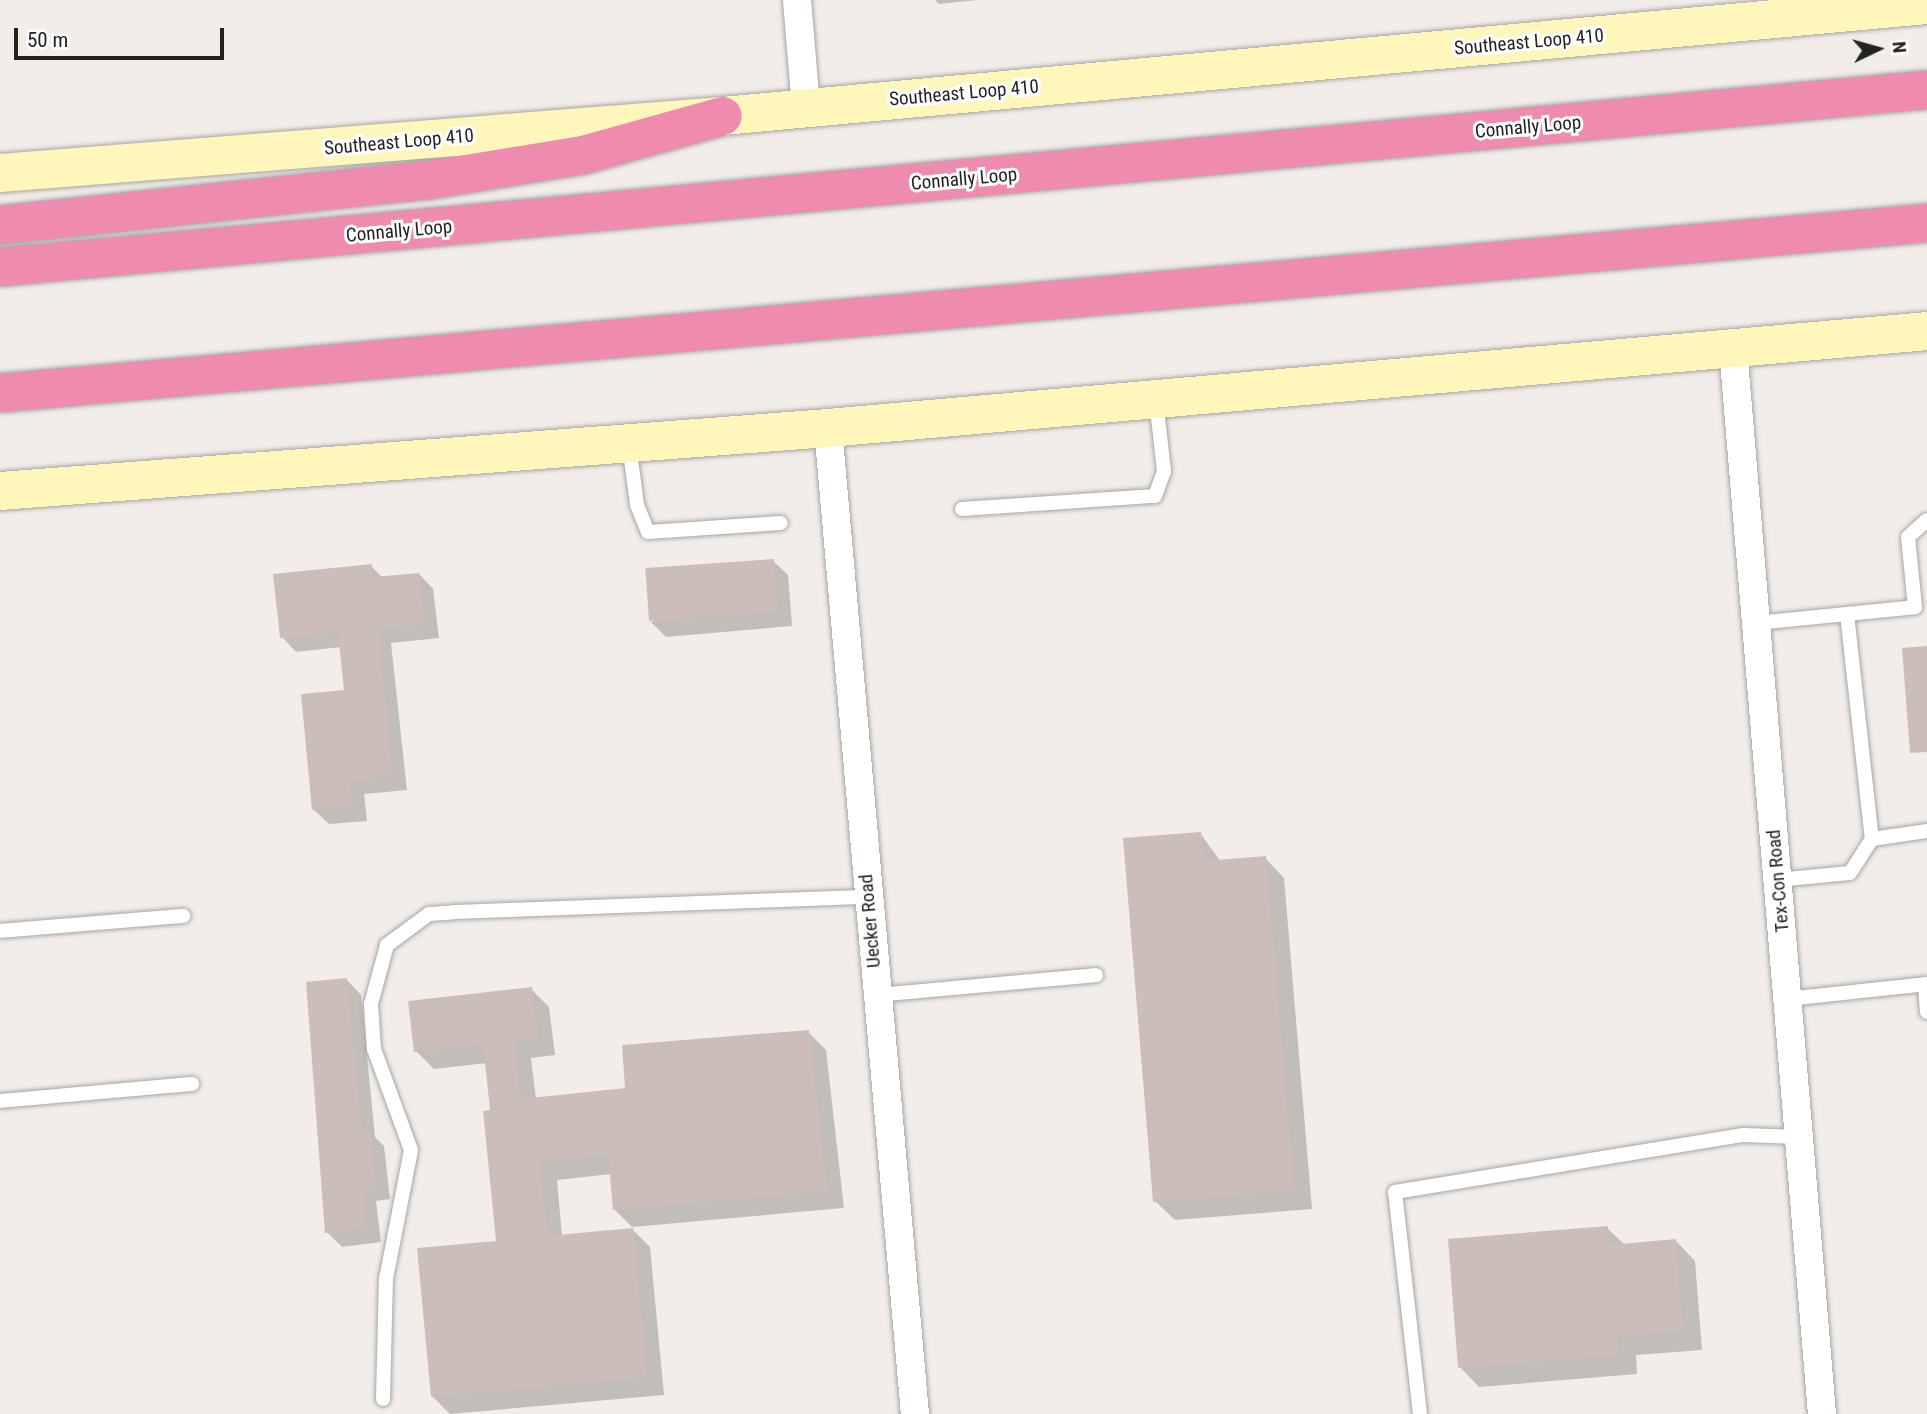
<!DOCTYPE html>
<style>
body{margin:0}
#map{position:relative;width:1927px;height:1414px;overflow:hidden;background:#f2ede8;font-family:"Roboto Condensed",sans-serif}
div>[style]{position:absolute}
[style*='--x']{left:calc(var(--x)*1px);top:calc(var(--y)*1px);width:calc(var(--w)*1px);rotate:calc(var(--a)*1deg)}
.shadow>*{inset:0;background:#0003}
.building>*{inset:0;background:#cbbeba;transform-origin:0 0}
.roads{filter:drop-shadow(0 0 2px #a6a6a6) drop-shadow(0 0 2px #a6a6a6)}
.lane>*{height:14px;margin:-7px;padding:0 7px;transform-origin:7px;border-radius:7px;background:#fff}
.street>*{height:28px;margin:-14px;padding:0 14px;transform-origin:14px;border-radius:14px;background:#fff}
.secondary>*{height:38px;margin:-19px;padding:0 19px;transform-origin:19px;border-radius:19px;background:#fef6ba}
.highway>*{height:38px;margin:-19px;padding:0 19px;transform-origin:19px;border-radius:19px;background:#ee8baf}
span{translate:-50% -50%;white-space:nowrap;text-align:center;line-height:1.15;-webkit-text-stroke:6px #fff;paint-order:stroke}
.street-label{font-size:19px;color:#222}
.north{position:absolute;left:1843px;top:14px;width:70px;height:70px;-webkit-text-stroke:5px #fff;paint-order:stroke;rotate:85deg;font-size:19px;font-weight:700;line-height:28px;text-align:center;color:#222}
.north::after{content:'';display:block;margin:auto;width:24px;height:32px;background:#222;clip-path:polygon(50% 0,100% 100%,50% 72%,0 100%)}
.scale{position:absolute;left:14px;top:28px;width:210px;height:32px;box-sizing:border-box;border:4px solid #222;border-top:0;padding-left:9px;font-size:21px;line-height:24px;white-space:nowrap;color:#222;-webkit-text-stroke:5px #fff;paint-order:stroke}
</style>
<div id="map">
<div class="shadow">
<i style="clip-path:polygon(935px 0,977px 0,939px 4px)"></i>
<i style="clip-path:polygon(773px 561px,788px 575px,792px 626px,666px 637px,651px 622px)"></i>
<i style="clip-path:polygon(371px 566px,383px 578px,419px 574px,433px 589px,439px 638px,391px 643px,407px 790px,364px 794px,367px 821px,329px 824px,314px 810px,346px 691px,341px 647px,296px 652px,282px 637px)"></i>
<i style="clip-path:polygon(1200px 833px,1221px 862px,1265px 858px,1284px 878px,1312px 1209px,1175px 1220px,1155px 1201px)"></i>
<i style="clip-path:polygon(347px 980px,361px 995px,375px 1137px,384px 1146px,390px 1199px,376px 1201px,381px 1242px,342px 1247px,327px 1232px)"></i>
<i style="clip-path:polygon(531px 989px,549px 1007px,555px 1055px,531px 1058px,536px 1099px,627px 1090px,808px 1032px,826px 1050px,844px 1208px,632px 1227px,614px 1209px,611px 1174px,557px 1180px,562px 1236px,632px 1229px,650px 1247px,664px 1395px,450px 1414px,433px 1397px,498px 1242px,492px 1112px,487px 1063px,434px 1069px,416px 1051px)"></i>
<i style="clip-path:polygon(1607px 1228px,1625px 1245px,1676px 1241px,1695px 1261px,1702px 1350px,1636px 1355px,1637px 1374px,1479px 1387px,1460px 1367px)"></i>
</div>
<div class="building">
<i style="left:774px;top:559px;width:53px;height:129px;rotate:86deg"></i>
<i style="clip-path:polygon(372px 564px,373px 577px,419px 573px,425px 624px,378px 629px,393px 776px,350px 780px,353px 806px,312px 810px,301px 694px,344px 690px,338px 632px,280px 638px,273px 574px)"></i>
<i style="clip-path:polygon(1927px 646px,1927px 752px,1910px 753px,1902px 648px)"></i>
<i style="clip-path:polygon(1201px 832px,1204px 861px,1266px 856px,1294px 1190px,1153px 1202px,1123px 838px)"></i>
<i style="clip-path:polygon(347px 978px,362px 1131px,370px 1130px,376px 1185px,362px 1187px,367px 1228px,325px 1233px,306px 982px)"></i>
<i style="clip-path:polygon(532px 987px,538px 1038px,514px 1041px,521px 1099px,625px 1088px,622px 1045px,809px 1030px,827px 1191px,613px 1210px,608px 1155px,540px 1162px,547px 1236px,633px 1228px,647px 1377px,431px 1397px,417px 1248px,496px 1241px,483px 1111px,490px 1110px,483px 1044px,414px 1052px,408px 1001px)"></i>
<i style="clip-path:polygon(1608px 1226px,1609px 1245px,1676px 1239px,1683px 1331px,1617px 1336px,1618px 1355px,1458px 1368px,1448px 1239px)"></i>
</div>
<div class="roads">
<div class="lane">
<i style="--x:629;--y:444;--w:62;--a:82.5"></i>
<i style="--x:637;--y:505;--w:29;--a:68"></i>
<i style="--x:648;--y:532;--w:133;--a:-3.9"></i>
<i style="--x:962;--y:509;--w:193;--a:-3.9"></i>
<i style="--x:1155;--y:496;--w:27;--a:-70"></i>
<i style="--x:1164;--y:471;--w:71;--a:-96.4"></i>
<i style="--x:1847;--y:614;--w:226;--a:83.7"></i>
<i style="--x:1756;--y:623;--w:160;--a:-5.7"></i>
<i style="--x:1915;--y:607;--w:70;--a:-95.7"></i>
<i style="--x:1908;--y:537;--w:25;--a:-42"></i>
<i style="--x:1777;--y:880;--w:73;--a:-5.5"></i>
<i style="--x:1850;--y:873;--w:40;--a:-57.1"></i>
<i style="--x:1872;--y:839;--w:56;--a:-8.3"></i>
<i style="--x:0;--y:931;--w:184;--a:-4.7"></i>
<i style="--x:1925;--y:984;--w:28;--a:86"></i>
<i style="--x:877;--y:995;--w:220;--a:-5.2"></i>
<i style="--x:1787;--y:999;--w:141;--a:-6.1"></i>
<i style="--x:0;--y:1101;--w:193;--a:-5.1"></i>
<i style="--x:383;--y:1399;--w:120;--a:-88.6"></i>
<i style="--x:386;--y:1279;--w:131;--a:-79"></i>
<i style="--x:411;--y:1150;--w:108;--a:-110.1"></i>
<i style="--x:374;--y:1049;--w:45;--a:-93.8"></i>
<i style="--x:371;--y:1004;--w:61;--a:-74.8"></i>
<i style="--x:387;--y:945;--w:52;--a:-36.4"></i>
<i style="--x:429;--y:914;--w:26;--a:-4"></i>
<i style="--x:455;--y:912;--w:413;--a:-2.1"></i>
<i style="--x:1420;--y:1414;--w:223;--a:-96.4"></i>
<i style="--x:1395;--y:1192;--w:353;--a:-9.3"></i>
<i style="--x:1743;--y:1135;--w:56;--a:2"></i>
</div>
<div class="street">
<i style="--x:797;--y:0;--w:107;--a:85.2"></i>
<i style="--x:1733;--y:348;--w:1070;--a:85.23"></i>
<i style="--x:828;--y:428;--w:990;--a:84.96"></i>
</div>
<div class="secondary">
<i style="--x:0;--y:173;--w:725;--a:-4.51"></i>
<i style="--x:723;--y:116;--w:1209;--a:-5.27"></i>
<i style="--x:0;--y:491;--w:830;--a:-4.35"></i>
<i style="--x:828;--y:428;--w:1103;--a:-5.04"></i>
</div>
<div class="highway">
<i style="--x:0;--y:225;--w:432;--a:-6"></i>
<i style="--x:430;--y:180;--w:155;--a:-9.3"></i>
<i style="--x:583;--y:155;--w:145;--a:-15.6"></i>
<i style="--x:0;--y:267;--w:1935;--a:-5.25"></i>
<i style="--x:0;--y:393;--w:1934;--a:-5.04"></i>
</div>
</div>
<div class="street-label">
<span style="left:1529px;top:42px;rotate:-5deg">Southeast Loop 410</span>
<span style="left:964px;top:93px;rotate:-5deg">Southeast Loop 410</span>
<span style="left:1528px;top:127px;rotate:-5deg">Connally Loop</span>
<span style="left:399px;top:142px;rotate:-5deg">Southeast Loop 410</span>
<span style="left:964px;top:179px;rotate:-5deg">Connally Loop</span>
<span style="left:399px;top:231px;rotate:-5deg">Connally Loop</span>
<span style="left:1778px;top:881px;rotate:-95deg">Tex-Con Road</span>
<span style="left:870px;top:921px;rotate:-95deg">Uecker Road</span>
</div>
<div class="north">N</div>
<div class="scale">50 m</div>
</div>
